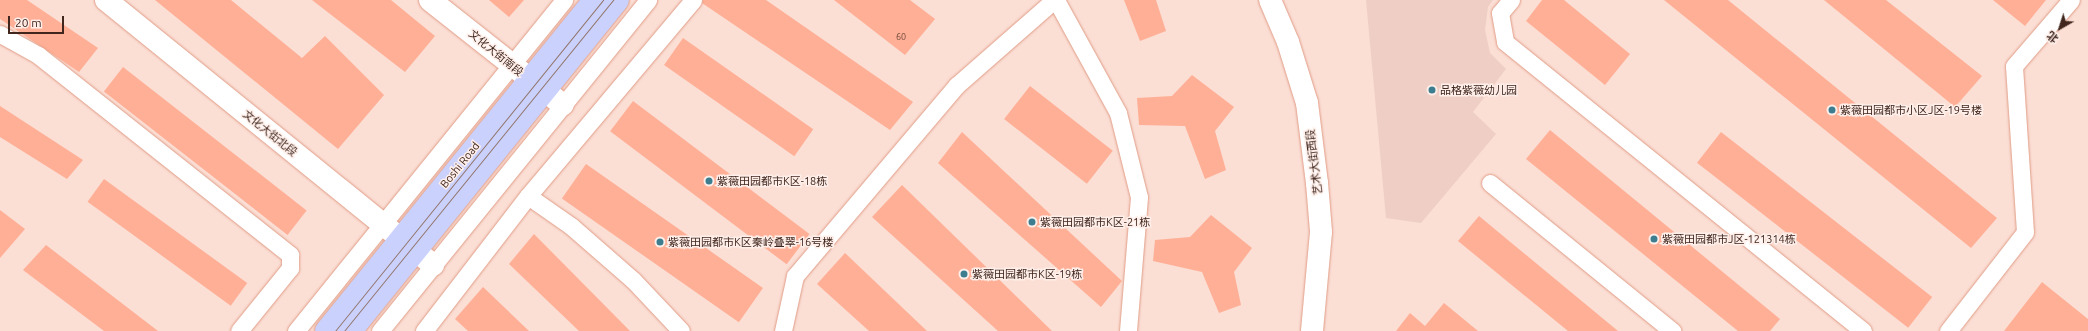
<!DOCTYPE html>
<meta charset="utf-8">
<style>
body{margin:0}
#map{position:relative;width:2088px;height:331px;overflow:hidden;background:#fbded4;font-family:Ubuntu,"Noto Sans SC",sans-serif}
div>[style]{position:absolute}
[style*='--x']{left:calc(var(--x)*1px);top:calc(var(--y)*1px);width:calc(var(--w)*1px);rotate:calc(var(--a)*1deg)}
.built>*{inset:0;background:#efcfc5}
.building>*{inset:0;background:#ffaf96;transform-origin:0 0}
.roads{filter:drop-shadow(0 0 1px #e09c86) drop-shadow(0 0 1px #e09c86)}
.street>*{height:17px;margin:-8.5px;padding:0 8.5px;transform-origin:8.5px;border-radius:8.5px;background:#fff}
.secondary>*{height:22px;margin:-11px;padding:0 11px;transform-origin:11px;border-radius:11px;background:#fff}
.primary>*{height:22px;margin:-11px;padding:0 11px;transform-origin:11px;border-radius:11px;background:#cbd1fd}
.tram>*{height:1px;margin:-0.5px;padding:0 0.5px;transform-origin:0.5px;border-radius:0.5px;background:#92776e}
.dots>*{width:11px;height:11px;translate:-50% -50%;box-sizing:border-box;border:2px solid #feefea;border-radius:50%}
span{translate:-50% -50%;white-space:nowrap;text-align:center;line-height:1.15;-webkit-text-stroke:3px #feefea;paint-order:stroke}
.number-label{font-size:9px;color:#70483b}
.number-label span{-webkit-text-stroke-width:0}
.street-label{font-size:11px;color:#40261d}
.poi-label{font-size:11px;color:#40261d}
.left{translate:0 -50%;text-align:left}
.north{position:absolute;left:2040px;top:8px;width:40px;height:40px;-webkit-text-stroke:3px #feefea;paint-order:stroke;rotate:219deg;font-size:11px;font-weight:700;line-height:16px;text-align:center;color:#40261d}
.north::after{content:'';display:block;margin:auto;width:14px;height:18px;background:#40261d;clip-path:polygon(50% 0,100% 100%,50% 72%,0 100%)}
.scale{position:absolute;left:8px;top:16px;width:56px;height:18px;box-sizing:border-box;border:2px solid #40261d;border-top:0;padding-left:5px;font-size:12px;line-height:14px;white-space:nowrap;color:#40261d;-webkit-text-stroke:3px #feefea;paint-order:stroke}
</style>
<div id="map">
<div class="built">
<i style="clip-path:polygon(1366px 0,1493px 0,1488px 7px,1485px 30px,1490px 53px,1506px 69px,1473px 112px,1496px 134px,1421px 223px,1386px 218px)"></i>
</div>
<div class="building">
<i style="clip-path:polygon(0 0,27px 0,98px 48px,79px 72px,0 19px)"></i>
<i style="clip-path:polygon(155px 0,231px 0,302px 58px,325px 36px,384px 95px,338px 149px)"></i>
<i style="clip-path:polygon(312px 0,391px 0,435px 36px,405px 72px)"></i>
<i style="clip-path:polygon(489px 0,524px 0,509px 17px)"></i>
<i style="clip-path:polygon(703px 0,766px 0,913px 102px,890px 130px,702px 3px)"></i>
<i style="clip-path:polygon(834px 0,910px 0,935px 19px,905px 55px)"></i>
<i style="clip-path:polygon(1124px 0,1156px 0,1166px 31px,1140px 41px)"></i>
<i style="clip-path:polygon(1542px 0,1564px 0,1630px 54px,1605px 85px,1526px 21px)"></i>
<i style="clip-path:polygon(1664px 0,1728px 0,1997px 218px,1971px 248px)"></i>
<i style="clip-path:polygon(1824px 0,1886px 0,1982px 76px,1955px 107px)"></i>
<i style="clip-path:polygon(1993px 0,2046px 0,2025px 26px)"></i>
<i style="left:683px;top:38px;width:159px;height:33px;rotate:35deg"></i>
<i style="left:123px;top:67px;width:233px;height:31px;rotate:38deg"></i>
<i style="clip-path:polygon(1192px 75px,1234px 107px,1215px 131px,1226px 170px,1205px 179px,1185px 126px,1139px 125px,1137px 98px,1172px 96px)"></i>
<i style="left:1030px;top:86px;width:105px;height:42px;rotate:38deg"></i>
<i style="left:633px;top:101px;width:221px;height:38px;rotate:37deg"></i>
<i style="clip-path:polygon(0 106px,83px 160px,67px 179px,0 137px)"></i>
<i style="clip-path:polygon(1550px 130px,1780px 319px,1770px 331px,1738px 331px,1526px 159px)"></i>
<i style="clip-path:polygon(962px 132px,1122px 281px,1101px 307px,938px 163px)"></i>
<i style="left:1721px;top:132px;width:268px;height:39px;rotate:38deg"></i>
<i style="left:586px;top:164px;width:216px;height:42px;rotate:35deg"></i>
<i style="left:104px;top:179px;width:177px;height:28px;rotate:36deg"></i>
<i style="clip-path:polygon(902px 185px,1052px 331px,998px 331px,872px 217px)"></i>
<i style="clip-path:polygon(0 210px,25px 229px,0 258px)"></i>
<i style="clip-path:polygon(1211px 215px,1252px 248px,1234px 272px,1241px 305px,1219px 313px,1202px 272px,1153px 261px,1155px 240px,1190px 237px)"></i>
<i style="clip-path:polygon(1479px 216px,1618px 331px,1568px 331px,1458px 241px)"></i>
<i style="clip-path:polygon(534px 234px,630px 331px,579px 331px,509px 264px)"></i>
<i style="clip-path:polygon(46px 245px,158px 331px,104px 331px,23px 270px)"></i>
<i style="clip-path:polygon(845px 253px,927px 331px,869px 331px,817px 284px)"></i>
<i style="clip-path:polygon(2042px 282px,2088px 319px,2088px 331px,2004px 331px)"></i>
<i style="clip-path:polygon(483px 287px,529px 331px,468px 331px,455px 319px)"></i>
<i style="clip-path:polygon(1444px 303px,1478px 331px,1396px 331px,1410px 313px,1425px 326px)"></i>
</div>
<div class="roads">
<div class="street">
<i style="--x:1056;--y:0;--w:129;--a:61.2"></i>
<i style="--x:1118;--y:113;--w:87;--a:76"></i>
<i style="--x:1139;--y:197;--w:134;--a:94.7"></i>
<i style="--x:1511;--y:0;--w:17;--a:130"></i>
<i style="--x:1500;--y:13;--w:29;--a:80"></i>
<i style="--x:1505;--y:42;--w:460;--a:38.9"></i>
<i style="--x:0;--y:34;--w:43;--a:28.9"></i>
<i style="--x:38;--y:55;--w:322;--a:38.4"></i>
<i style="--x:290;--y:255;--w:13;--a:90"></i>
<i style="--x:290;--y:268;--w:81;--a:129"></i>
<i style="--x:1490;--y:183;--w:235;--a:39.1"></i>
<i style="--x:528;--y:196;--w:52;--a:34.9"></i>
<i style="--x:571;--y:226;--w:82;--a:41.1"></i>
<i style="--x:633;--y:280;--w:70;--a:46.7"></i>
<i style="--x:296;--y:331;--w:426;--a:-51"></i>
<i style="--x:380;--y:331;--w:426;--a:-51"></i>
<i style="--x:424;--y:331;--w:170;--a:-52.4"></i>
<i style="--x:528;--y:196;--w:256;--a:-49.9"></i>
<i style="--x:783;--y:331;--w:56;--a:-77.7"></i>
<i style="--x:795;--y:276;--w:250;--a:-49.7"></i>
<i style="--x:957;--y:85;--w:129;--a:-41.2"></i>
<i style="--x:1948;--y:331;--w:125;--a:-52.1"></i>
<i style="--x:2025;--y:232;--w:166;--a:-93.8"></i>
<i style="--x:2014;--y:66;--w:87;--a:-49.2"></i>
</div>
<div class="secondary">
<i style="--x:106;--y:0;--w:421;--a:39"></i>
<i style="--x:430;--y:0;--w:169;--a:38.3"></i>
<i style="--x:1270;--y:0;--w:46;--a:66.8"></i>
<i style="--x:1288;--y:42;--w:64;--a:72.7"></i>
<i style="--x:1307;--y:103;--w:81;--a:82.9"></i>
<i style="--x:1317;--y:183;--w:49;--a:85.3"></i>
<i style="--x:1321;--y:232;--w:99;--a:95.2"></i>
</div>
<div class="primary">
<i style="--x:326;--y:331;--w:426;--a:-51"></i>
<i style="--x:351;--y:331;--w:425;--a:-51.1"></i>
</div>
</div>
<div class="tram">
<i style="--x:335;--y:331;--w:426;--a:-51"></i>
<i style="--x:344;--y:331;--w:427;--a:-50.9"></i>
</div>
<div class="dots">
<i style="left:1432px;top:90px;background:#3c7e90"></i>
<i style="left:1832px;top:110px;background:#3c7e90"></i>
<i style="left:709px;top:181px;background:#3c7e90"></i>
<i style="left:1032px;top:222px;background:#3c7e90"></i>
<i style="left:1654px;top:239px;background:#3c7e90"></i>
<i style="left:660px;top:242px;background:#3c7e90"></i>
<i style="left:964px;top:274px;background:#3c7e90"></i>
</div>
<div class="number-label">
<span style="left:901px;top:37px">60</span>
</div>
<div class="street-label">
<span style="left:496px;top:53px;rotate:39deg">文化大街南段</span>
<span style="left:270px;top:133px;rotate:39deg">文化大街北段</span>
<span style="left:1314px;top:162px;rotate:-97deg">艺术大街西段</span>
<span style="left:460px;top:165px;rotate:-51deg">Boshi Road</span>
</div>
<div class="poi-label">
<span class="left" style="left:1440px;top:90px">品格紫薇幼儿园</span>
<span class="left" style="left:1840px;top:110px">紫薇田园都市小区J区-19号楼</span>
<span class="left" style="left:717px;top:181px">紫薇田园都市K区-18栋</span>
<span class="left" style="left:1040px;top:222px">紫薇田园都市K区-21栋</span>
<span class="left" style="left:1662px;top:239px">紫薇田园都市J区-121314栋</span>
<span class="left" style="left:668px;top:242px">紫薇田园都市K区秦岭叠翠-16号楼</span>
<span class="left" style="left:972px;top:274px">紫薇田园都市K区-19栋</span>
</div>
<div class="north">北</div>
<div class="scale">20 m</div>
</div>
